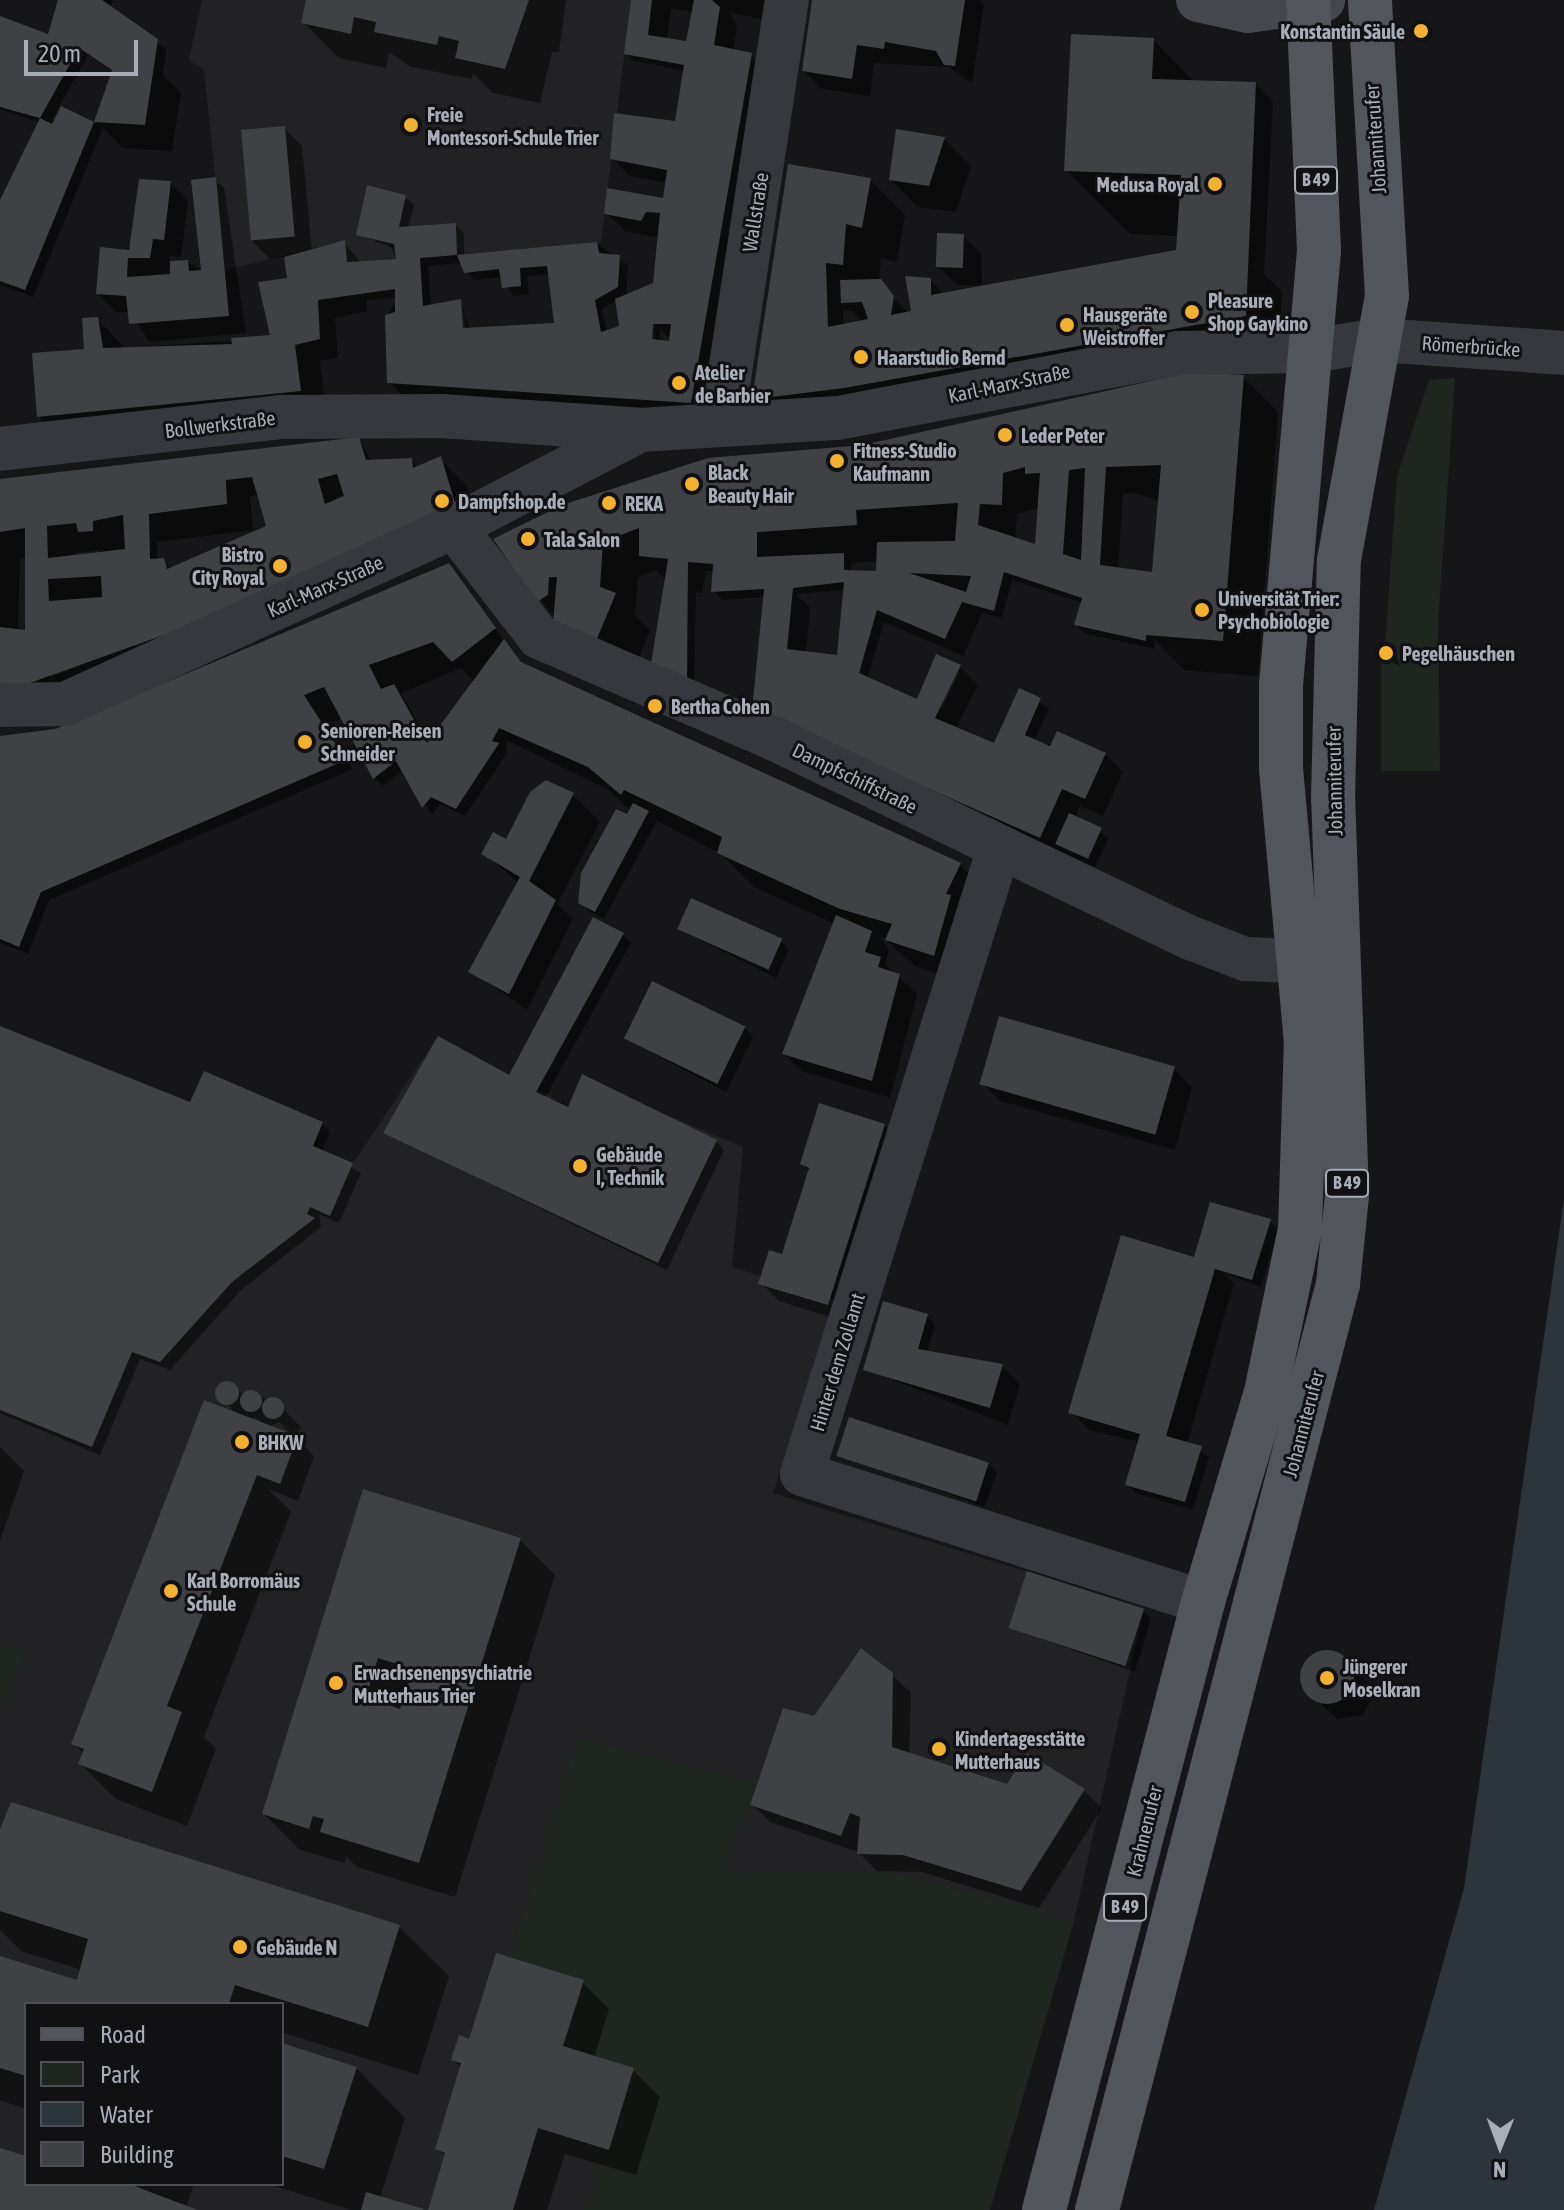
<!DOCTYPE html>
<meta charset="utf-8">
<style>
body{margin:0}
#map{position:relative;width:1564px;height:2210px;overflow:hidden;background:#161618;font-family:"Asap Condensed",sans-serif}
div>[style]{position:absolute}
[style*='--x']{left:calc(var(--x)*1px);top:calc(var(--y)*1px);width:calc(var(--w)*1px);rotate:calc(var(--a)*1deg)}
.built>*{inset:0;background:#222225}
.green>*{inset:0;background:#1e261f}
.water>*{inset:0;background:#2c353c}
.shadow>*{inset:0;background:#0007}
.building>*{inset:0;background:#404145;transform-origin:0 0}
.round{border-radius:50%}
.street>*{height:44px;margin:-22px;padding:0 22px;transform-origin:22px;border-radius:22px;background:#37383d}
.secondary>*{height:44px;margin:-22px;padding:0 22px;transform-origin:22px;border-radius:22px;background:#45474d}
.primary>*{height:44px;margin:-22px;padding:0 22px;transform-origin:22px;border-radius:22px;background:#53555c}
.dots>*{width:22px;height:22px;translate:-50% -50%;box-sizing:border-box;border:4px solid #111113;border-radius:50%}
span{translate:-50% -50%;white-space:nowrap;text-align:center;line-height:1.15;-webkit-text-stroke:6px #111113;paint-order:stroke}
.shield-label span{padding:2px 6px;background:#111113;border:2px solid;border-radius:6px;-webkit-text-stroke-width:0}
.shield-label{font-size:18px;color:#a8adb8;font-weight:700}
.poi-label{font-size:20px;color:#a8adb8;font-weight:700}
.right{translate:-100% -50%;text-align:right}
.left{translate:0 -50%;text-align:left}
.street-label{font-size:20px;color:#a8adb8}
.legend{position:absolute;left:24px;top:2002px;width:260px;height:184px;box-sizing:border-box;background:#111113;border:2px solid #4d4f55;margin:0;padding:10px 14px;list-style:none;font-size:24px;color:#a8adb8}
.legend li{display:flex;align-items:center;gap:16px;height:40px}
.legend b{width:40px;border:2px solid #4d4f55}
.north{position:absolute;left:1460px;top:2106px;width:80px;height:80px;-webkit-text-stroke:6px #111113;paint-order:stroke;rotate:181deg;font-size:22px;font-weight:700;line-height:32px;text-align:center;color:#a8adb8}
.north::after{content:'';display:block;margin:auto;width:28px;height:36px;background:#a8adb8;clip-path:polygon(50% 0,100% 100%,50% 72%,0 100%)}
.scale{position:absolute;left:24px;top:40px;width:114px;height:36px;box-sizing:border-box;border:4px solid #a8adb8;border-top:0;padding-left:10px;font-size:24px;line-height:28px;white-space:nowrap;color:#a8adb8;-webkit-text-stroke:6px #111113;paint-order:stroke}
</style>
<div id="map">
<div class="built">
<i style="clip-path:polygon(202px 0,631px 0,601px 242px,457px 255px,456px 223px,399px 227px,406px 195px,368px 185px,396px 259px,347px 262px,344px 241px,225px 270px,204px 70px,189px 60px)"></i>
<i style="clip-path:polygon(evenodd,438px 1036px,570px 1107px,583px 1080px,743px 1147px,732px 1267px,837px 1301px,773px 1493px,1144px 1608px,1074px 1921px,990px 2210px,0 2210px,0 1410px,92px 1447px,206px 1171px,307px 1213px,310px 1207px,330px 1215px,353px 1163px,438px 1036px,26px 2004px,282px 2004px,282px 2184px,26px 2184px,26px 2004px)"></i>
</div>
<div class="green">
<i style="clip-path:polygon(1455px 378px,1438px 625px,1440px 771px,1381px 771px,1381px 659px,1394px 653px,1385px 646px,1397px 476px,1429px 380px)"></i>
<i style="clip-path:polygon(0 1643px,26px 1652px,0 1714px)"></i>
<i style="clip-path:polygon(578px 1737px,757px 1783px,723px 1873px,889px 1871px,1074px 1921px,990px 2210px,584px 2210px,634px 2069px,563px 2046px,583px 1980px,509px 1957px)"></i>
</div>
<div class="water">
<i style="clip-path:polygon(1564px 1199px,1564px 2210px,1374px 2210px,1464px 1888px)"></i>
</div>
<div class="shadow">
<i style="clip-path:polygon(evenodd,60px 0,100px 0,102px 11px,104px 0,113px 0,110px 9px,166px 49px,163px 75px,181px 93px,172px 151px,123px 148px,103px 128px,33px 297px,0 285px,0 202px,40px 123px,0 109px,0 18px,49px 36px,60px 0,88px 55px,114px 72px,95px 124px,62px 108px,49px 125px,88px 55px)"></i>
<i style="clip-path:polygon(306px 0,566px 0,559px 52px,552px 52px,540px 103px,493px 93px,473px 73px,472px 79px,411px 67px,389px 52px,386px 68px,339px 58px,303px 22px)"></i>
<i style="clip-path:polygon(evenodd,633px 0,780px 0,777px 23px,730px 12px,737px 26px,733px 52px,751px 55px,778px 82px,723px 422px,416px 409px,389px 382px,387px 316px,397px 298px,366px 300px,367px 311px,335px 318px,338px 357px,320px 361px,327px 417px,66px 444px,39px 417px,86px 351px,97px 319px,125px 348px,276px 338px,289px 280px,286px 257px,270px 259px,252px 241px,284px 128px,302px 146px,312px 252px,344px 243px,362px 263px,399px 261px,397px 250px,358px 234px,405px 197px,414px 205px,408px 228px,455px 225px,464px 233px,464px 256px,597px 244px,628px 265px,626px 297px,655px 284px,659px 238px,625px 231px,606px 213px,664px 203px,667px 183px,630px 176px,612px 158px,677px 125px,686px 71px,634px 61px,626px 53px,633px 0,671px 8px,693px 12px,692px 44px,667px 39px,671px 8px,633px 0,461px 263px,474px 280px,503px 277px,513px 296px,529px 294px,527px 276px,550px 274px,556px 325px,470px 330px,460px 302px,431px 306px,428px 266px,461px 263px,633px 0,655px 294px,654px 349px,650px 349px,655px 294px,633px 0,618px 300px,622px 327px,607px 332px,602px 309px,618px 300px,633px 0,460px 309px,464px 309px,466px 338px,462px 338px,460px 309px,633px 0,660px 329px,671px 340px,671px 343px,660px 342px,660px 329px)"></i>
<i style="clip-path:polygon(814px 0,979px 0,984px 5px,972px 83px,949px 67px,874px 63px,870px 96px,822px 89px,804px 71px)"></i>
<i style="clip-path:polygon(evenodd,1153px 40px,1195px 82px,1255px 84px,1273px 102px,1264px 274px,1282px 291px,1280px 350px,782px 418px,755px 391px,774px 274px,870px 180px,905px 215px,897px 262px,881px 258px,879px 281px,909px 314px,930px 280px,944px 294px,1178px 255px,1179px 236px,1130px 234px,1066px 170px,1153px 40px,843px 310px,852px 311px,863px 322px,844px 325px,843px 310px)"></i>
<i style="clip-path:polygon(944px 139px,971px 166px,956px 212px,918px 207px,891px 180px)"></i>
<i style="clip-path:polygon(215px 180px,224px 188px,246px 333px,149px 342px,130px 312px,116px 312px,98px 294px,170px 183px,188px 201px,181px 257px,170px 256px,168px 276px,188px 262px,206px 272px)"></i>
<i style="clip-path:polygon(963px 236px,981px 254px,982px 285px,957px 285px,939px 267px)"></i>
<i style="clip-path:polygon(evenodd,1243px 377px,1278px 412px,1258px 676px,1184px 670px,1155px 640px,1154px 649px,1084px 633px,1076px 625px,1083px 603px,1012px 580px,1002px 618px,982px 613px,963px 656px,884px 622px,867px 680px,918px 701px,960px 667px,978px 685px,956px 729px,1003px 749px,1020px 690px,1049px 709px,1034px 741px,1105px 754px,1123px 772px,1103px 816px,1080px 806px,1075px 818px,1109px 838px,1095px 867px,773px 728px,765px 597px,722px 600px,713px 591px,715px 571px,706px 571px,702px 593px,696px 592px,694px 687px,662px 672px,666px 580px,656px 570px,638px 577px,635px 615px,650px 630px,632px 675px,555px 618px,496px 540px,864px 447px,1243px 377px,1135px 493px,1160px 501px,1154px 577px,1118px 569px,1123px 494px,1135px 493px,1243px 377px,1040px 508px,1037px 547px,1015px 539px,1017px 514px,1040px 508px,1243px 377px,879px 561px,878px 574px,851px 572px,852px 563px,879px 561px,1243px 377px,844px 590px,839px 657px,806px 653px,810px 608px,796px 594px,844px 590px,1243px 377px,955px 672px,960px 672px,942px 709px,938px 707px,955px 672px)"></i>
<i style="clip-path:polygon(evenodd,359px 439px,371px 461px,411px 460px,418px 468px,440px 459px,467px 486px,480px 530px,159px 670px,0 699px,0 481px,359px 439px,351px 493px,336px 502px,335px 497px,351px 493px,359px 439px,259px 495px,272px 528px,172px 569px,158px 560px,157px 542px,253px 530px,250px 496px,259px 495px,359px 439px,99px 550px,102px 554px,74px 557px,74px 553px,99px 550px,359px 439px,27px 558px,27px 632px,18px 631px,20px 559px,27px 558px,359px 439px,143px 641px,51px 677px,51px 673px,143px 641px)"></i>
<i style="clip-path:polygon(evenodd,448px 566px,523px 666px,960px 865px,987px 892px,961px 982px,915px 966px,880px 935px,889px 951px,885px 964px,917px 994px,890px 1098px,802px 1071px,784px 1054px,835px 924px,754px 887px,721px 854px,657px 821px,604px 919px,589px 911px,580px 902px,631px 811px,607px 789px,506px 740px,507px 753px,465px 816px,440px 804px,432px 815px,403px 770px,383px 786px,375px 778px,343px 718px,324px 726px,353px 769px,49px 900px,28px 954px,0 943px,0 738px,55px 730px,448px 566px,461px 668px,475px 682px,430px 744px,401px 693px,461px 668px)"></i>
<i style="clip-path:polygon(1389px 648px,1397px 657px,1400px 666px,1383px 658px)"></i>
<i style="clip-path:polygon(573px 795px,600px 822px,557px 904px,573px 919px,527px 1010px,471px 971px,519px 884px,484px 853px)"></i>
<i style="clip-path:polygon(679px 929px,781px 941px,789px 950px,776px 978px)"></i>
<i style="clip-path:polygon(623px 935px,631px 943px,545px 1098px,716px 1141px,724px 1150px,667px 1270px,385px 1133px,510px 1078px)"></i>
<i style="clip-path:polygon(745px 1028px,753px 1037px,726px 1092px,626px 1039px)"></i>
<i style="clip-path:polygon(0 1029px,201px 1110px,322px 1124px,330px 1132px,322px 1152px,361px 1173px,339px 1223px,319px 1214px,321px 1227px,241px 1290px,170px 1370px,140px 1359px,100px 1455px,0 1413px)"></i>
<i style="clip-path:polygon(1174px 1069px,1192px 1087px,1175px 1150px,1000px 1101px,982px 1083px)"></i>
<i style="clip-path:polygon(884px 1126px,911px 1153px,846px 1322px,779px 1301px,761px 1283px,784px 1257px,810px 1172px,802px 1164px)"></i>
<i style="clip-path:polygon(1269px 1221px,1278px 1230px,1261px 1287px,1222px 1272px,1234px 1283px,1187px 1444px,1209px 1457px,1193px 1510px,1135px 1493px,1127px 1484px,1139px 1442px,1089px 1430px,1071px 1412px,1195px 1259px)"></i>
<i style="clip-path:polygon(927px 1316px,935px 1325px,927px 1353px,1002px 1366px,1020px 1384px,1008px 1425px,865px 1369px)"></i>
<i style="clip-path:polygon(evenodd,232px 1384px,245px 1397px,256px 1394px,283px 1409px,301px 1427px,294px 1436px,279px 1422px,268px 1427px,296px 1438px,314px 1456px,298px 1501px,268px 1489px,291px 1512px,204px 1737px,216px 1749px,187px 1826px,116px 1799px,80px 1763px,84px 1754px,74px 1744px,236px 1415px,219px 1389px,232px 1384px,255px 1417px,264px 1425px,247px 1419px,255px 1417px)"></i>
<i style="clip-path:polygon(0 1447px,24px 1471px,0 1541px)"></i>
<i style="clip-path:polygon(839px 1455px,988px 1464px,997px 1472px,985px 1507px)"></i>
<i style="clip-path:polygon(364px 1492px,520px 1540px,555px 1575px,455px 1897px,357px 1867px,346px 1856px,344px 1863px,299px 1849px,264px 1814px)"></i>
<i style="clip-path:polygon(1143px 1610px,1151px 1619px,1135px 1672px,1011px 1628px)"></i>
<i style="clip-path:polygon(1320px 1653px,1336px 1653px,1367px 1681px,1371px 1701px,1363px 1715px,1337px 1719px,1305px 1689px,1304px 1667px)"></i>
<i style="clip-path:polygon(892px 1675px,911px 1693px,909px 1755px,1008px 1786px,1084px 1791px,1102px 1808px,1039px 1908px,922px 1872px,877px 1871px,858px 1852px,770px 1822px,752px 1804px,815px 1718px)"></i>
<i style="clip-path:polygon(0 1834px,399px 1927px,449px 1976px,418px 2075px,284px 2033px,282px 2040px,282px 2004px,26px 2004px,26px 2109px,0 2100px,0 1957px,78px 1982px,82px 1970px,21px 1951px,0 1930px)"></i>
<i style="clip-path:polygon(582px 1982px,609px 2009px,594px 2058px,633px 2070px,660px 2097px,636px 2175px,565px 2154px,547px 2210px,430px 2210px,446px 2157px,437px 2149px,462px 2068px,453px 2059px,471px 2041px)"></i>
<i style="clip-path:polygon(282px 2045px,356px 2068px,405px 2118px,380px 2198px,419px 2210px,351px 2210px,268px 2184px,282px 2184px)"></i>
<i style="clip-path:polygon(0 2150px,26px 2158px,26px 2184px,194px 2184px,186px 2208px,194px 2210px,0 2210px)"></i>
</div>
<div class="building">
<i style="clip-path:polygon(58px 0,102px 0,158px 39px,145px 125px,94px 122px,25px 290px,0 281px,0 200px,40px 118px,52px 124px,61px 106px,94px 122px,112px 70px,79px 48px,40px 118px,0 107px,0 16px,48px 34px)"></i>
<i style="clip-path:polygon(306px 0,529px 0,505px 69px,455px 58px,459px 41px,439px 36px,437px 45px,374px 32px,376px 22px,354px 17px,351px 34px,301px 23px)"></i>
<i style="clip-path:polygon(evenodd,631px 0,652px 0,648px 35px,686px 41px,694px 0,712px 0,720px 7px,714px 45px,752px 53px,691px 403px,387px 383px,385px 315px,395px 312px,395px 289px,318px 300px,320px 339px,295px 345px,301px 391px,37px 417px,32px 353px,84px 349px,82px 318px,98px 317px,103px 348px,232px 344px,231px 338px,270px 335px,258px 282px,287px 278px,284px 257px,345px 240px,347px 262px,396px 259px,394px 244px,356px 235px,367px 185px,406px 195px,399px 227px,456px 223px,457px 255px,420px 258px,423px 306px,461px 299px,463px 328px,554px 323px,547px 266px,520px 268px,521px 286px,502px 288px,499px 269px,464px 273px,457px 255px,597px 242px,599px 253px,620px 255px,618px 287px,595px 300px,601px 332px,619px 326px,615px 299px,653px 283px,660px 213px,646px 212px,641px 221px,604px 214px,607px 188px,663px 198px,667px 170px,610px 159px,614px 113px,675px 121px,684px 65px,624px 54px,631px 0,653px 324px,671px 324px,669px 341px,652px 339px,653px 324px)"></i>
<i style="clip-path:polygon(812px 0,965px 0,955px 66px,944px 65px,936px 51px,885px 42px,884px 49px,857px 45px,852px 79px,802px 71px)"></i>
<i style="clip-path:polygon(1071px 34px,1154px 38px,1152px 79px,1256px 82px,1246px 316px,844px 388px,764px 398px,753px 392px,788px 164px,871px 178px,862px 228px,846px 224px,843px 265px,826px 263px,828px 327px,868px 319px,862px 302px,841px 303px,840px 280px,881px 279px,894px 296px,891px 315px,911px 311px,905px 276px,931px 278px,931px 295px,1176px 250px,1181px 175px,1064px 171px)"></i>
<i style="left:285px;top:126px;width:111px;height:44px;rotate:85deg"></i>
<i style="clip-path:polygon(896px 129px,945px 137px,929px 186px,889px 180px)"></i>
<i style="clip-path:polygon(216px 177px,229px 316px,129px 324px,126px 296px,96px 294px,100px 247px,129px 250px,139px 179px,171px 181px,164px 240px,153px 239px,150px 258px,128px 258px,127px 277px,170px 274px,170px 261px,188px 260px,189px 271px,201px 270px,191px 180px)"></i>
<i style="left:937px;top:233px;width:27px;height:34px;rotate:2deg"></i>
<i style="clip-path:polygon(evenodd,1191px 372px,1244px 375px,1223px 641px,1146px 635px,1146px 641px,1074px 625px,1082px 598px,1004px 572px,994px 611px,962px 602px,945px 639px,877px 610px,859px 673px,917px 699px,936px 654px,961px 665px,935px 718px,994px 743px,1019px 688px,1041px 698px,1025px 735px,1050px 746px,1057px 731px,1106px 753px,1085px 799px,1062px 789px,1040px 838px,752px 710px,764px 589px,711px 592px,713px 564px,688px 562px,687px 681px,651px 664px,668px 559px,639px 556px,639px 528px,603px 542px,600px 587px,616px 593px,596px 641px,553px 622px,557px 577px,549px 577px,548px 595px,537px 602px,493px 539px,562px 505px,708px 458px,863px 445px,1191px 372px,1161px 465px,1152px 572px,1100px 565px,1106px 467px,1161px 465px,1191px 372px,1025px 467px,1025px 474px,1040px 473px,1035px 544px,978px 525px,980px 504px,1002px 505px,1003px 473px,1025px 467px,1191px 372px,1085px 468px,1081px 560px,1063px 554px,1069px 470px,1085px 468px,1191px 372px,958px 503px,955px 541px,877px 542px,876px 571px,844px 570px,844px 553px,757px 557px,757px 532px,857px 525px,856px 510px,958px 503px,1191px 372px,909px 573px,971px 576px,966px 592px,909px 573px,1191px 372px,844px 582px,837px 655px,787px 649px,793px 588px,844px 582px)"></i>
<i style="clip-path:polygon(evenodd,359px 437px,366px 460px,412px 458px,413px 468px,441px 456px,455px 503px,214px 617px,24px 685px,0 683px,0 627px,25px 630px,25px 528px,0 532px,0 479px,359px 437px,337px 474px,344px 496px,325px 504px,318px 479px,337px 474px,359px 437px,252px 477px,266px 526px,167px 569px,164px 558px,150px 559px,149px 514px,227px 504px,226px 480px,252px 477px,359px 437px,123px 515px,125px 549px,48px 558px,47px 526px,76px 523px,78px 532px,93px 531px,93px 521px,123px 515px,359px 437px,101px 576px,102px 597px,49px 601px,48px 579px,101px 576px)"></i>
<i style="clip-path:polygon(449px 563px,496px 628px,452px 662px,433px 642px,369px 665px,381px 689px,394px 684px,427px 743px,504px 639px,521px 662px,961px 863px,946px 894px,951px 895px,934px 956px,885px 940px,892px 924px,840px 909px,717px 853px,722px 837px,624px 790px,621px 795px,588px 767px,499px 728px,492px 741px,499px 743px,456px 809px,431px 797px,422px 808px,396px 761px,373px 779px,324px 687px,304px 695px,346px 760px,41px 892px,19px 947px,0 939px,0 736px,55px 729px)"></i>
<i class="round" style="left:1379px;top:646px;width:14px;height:14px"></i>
<i style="clip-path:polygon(546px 780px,574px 793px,529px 881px,556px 900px,509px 994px,468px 972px,520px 877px,481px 854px,493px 832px,506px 839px,530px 792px)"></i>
<i style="clip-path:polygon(633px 803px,649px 811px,595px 912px,578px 903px,581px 873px,616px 809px,627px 814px)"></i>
<i style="left:1069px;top:813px;width:36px;height:34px;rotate:24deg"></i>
<i style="left:691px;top:898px;width:100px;height:34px;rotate:24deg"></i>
<i style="clip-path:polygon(836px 915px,872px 931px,865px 952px,881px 957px,878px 967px,900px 974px,872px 1081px,782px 1054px)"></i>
<i style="clip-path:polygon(593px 917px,624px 933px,536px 1092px,568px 1107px,582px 1074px,717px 1140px,658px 1263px,383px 1133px,438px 1036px,509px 1075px)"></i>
<i style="left:652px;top:981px;width:104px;height:64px;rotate:26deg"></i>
<i style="left:999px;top:1016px;width:183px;height:71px;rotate:16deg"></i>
<i style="clip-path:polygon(0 1026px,190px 1102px,204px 1071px,323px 1122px,313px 1146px,353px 1163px,330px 1216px,310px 1207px,307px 1214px,315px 1218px,232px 1282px,160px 1362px,132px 1352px,92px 1447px,0 1410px)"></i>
<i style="clip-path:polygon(819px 1103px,885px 1124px,828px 1305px,758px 1284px,769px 1250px,782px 1254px,809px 1168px,800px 1164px)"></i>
<i style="clip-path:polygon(1210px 1202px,1271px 1219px,1252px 1280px,1215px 1269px,1166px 1436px,1202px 1446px,1185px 1502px,1125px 1485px,1140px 1434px,1068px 1413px,1121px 1235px,1194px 1257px)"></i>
<i style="clip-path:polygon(883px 1301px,928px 1314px,918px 1349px,1003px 1364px,990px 1408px,863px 1370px)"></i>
<i class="round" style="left:215px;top:1381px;width:24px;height:24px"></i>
<i class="round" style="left:240px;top:1390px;width:22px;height:22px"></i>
<i class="round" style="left:262px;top:1397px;width:22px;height:22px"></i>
<i style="clip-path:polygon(204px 1400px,298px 1436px,280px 1484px,257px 1475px,167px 1706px,182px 1712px,152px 1792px,78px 1764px,84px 1749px,71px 1744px)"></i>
<i style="left:849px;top:1417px;width:147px;height:41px;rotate:18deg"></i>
<i style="clip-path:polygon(evenodd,363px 1489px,521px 1538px,419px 1863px,320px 1832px,324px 1819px,313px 1816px,309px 1829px,262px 1814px,363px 1489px,378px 1658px,413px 1669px,400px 1709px,366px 1697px,378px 1658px)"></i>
<i style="left:1027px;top:1571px;width:123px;height:60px;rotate:18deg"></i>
<i style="clip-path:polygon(861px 1648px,893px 1673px,892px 1747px,1007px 1784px,1027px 1753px,1085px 1789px,1021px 1891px,903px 1855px,857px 1854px,860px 1817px,850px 1813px,841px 1836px,750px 1805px,783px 1708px,814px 1716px)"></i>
<i class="round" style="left:1300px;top:1650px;width:54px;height:54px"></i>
<i style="clip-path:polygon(11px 1802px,400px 1925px,368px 2027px,235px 1985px,229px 2004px,26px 2004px,26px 2076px,0 2068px,0 1956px,77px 1980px,88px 1939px,0 1911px,0 1829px)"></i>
<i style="clip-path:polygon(496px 1953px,584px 1980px,563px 2046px,634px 2068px,609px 2150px,538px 2128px,513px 2210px,428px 2210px,445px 2153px,435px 2149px,461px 2063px,451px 2060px,459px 2035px,469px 2039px)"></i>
<i style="clip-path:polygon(282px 2043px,357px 2067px,324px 2169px,282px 2156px)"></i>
<i style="clip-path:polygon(0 2148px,26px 2156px,26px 2184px,129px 2184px,198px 2210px,0 2210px)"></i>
<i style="clip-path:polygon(366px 2192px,424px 2209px,423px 2210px,361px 2210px)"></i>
</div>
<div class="street">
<i style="--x:722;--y:424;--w:429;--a:-81.3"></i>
<i style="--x:0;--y:449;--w:284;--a:-6.5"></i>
<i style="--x:282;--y:417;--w:160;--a:-0.4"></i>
<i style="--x:442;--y:416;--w:198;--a:4"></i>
<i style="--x:640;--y:430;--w:198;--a:-3.5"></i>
<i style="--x:838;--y:418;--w:347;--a:-10.8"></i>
<i style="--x:1179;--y:353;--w:132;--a:-0.9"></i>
<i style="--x:1311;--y:351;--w:69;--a:-9.2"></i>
<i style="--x:1379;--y:340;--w:185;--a:4"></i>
<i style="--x:454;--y:527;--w:139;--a:52.3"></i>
<i style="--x:539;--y:637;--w:262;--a:23.4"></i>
<i style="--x:779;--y:741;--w:457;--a:25.6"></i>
<i style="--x:1191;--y:938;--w:58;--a:21.3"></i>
<i style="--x:1245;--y:959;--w:55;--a:2.1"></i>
<i style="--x:0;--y:705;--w:65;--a:-0.9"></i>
<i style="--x:65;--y:704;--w:427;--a:-24.5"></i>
<i style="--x:454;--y:527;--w:210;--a:-27.5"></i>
<i style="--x:999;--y:848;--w:656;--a:107.47"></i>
<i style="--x:802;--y:1474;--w:421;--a:17.7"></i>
</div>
<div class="secondary">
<i style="--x:1198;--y:0;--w:51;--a:12.4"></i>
<i style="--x:1248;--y:11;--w:76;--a:-8.3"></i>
</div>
<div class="primary">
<i style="--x:1044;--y:2210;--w:628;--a:-75.34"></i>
<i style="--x:1203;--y:1602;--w:219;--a:-73.3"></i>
<i style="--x:1266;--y:1392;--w:167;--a:-78.2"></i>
<i style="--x:1300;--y:1229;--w:186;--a:-88.2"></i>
<i style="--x:1306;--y:1043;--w:275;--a:-95.2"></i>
<i style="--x:1281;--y:769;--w:84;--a:-90"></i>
<i style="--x:1281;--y:685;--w:437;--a:-85"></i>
<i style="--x:1319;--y:250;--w:250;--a:-92.5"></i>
<i style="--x:1097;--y:2210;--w:957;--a:-75.41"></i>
<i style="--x:1338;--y:1284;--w:89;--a:-84.2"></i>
<i style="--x:1347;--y:1195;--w:397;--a:-92"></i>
<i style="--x:1333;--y:798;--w:238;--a:-88.6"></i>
<i style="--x:1339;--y:560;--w:268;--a:-79.7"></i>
<i style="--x:1387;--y:296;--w:296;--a:-93.3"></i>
</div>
<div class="dots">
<i style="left:1421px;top:31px;background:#f2b134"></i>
<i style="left:411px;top:125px;background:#f2b134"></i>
<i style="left:1215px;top:184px;background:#f2b134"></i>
<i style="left:1192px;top:312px;background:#f2b134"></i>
<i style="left:1067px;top:325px;background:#f2b134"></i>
<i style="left:861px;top:357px;background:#f2b134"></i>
<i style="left:679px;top:383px;background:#f2b134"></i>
<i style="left:1005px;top:435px;background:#f2b134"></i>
<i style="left:837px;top:461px;background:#f2b134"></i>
<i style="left:692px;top:484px;background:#f2b134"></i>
<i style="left:442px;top:501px;background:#f2b134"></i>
<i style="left:609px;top:503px;background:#f2b134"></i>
<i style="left:528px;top:539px;background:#f2b134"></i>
<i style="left:280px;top:566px;background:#f2b134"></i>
<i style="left:1202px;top:610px;background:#f2b134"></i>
<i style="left:1386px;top:653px;background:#f2b134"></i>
<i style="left:655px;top:706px;background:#f2b134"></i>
<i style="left:305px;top:742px;background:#f2b134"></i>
<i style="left:580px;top:1166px;background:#f2b134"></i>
<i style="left:242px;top:1442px;background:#f2b134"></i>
<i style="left:171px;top:1591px;background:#f2b134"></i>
<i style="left:1327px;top:1678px;background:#f2b134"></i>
<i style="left:336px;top:1683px;background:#f2b134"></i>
<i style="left:939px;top:1749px;background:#f2b134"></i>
<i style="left:240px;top:1947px;background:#f2b134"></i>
</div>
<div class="shield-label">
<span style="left:1316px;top:180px">B 49</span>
<span style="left:1347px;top:1183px">B 49</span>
<span style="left:1125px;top:1907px">B 49</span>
</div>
<div class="poi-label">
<span class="right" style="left:1405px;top:31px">Konstantin Säule</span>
<span class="left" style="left:427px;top:126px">Freie<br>Montessori-Schule Trier</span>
<span class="right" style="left:1199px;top:184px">Medusa Royal</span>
<span class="left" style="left:1208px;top:312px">Pleasure<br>Shop Gaykino</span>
<span class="left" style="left:1083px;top:326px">Hausgeräte<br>Weistroffer</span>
<span class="left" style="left:877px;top:357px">Haarstudio Bernd</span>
<span class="left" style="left:695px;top:384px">Atelier<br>de Barbier</span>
<span class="left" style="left:1021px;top:435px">Leder Peter</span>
<span class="left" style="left:853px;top:462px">Fitness-Studio<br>Kaufmann</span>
<span class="left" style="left:708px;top:484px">Black<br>Beauty Hair</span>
<span class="left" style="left:458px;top:501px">Dampfshop.de</span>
<span class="left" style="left:625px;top:503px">REKA</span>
<span class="left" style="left:544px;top:539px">Tala Salon</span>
<span class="right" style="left:264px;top:566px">Bistro<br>City Royal</span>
<span class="left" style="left:1218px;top:610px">Universität Trier:<br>Psychobiologie</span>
<span class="left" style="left:1402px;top:653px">Pegelhäuschen</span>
<span class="left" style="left:671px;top:706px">Bertha Cohen</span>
<span class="left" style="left:321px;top:742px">Senioren-Reisen<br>Schneider</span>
<span class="left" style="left:596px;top:1166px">Gebäude<br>I, Technik</span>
<span class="left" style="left:258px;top:1442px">BHKW</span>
<span class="left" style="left:187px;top:1592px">Karl Borromäus<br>Schule</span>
<span class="left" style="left:1343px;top:1678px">Jüngerer<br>Moselkran</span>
<span class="left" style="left:354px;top:1684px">Erwachsenenpsychiatrie<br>Mutterhaus Trier</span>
<span class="left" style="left:955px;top:1750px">Kindertagesstätte<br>Mutterhaus</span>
<span class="left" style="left:256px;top:1947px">Gebäude N</span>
</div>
<div class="street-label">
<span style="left:1375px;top:139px;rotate:-94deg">Johanniterufer</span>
<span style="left:755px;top:212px;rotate:-81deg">Wallstraße</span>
<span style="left:1471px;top:346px;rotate:4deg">Römerbrücke</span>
<span style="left:1009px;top:383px;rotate:-12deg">Karl-Marx-Straße</span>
<span style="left:220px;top:424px;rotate:-7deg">Bollwerkstraße</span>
<span style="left:325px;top:586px;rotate:-24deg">Karl-Marx-Straße</span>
<span style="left:855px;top:778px;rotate:26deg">Dampfschiffstraße</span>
<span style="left:1334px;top:781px;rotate:-91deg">Johanniterufer</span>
<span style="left:837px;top:1362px;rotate:-73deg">Hinter dem Zollamt</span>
<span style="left:1303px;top:1424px;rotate:-75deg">Johanniterufer</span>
<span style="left:1144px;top:1831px;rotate:-76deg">Krahnenufer</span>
</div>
<ul class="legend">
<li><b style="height:10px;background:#53555c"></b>Road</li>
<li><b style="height:22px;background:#1e261f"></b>Park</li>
<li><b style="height:22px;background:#2c353c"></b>Water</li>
<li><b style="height:22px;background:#404145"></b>Building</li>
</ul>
<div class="north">N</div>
<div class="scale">20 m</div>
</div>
